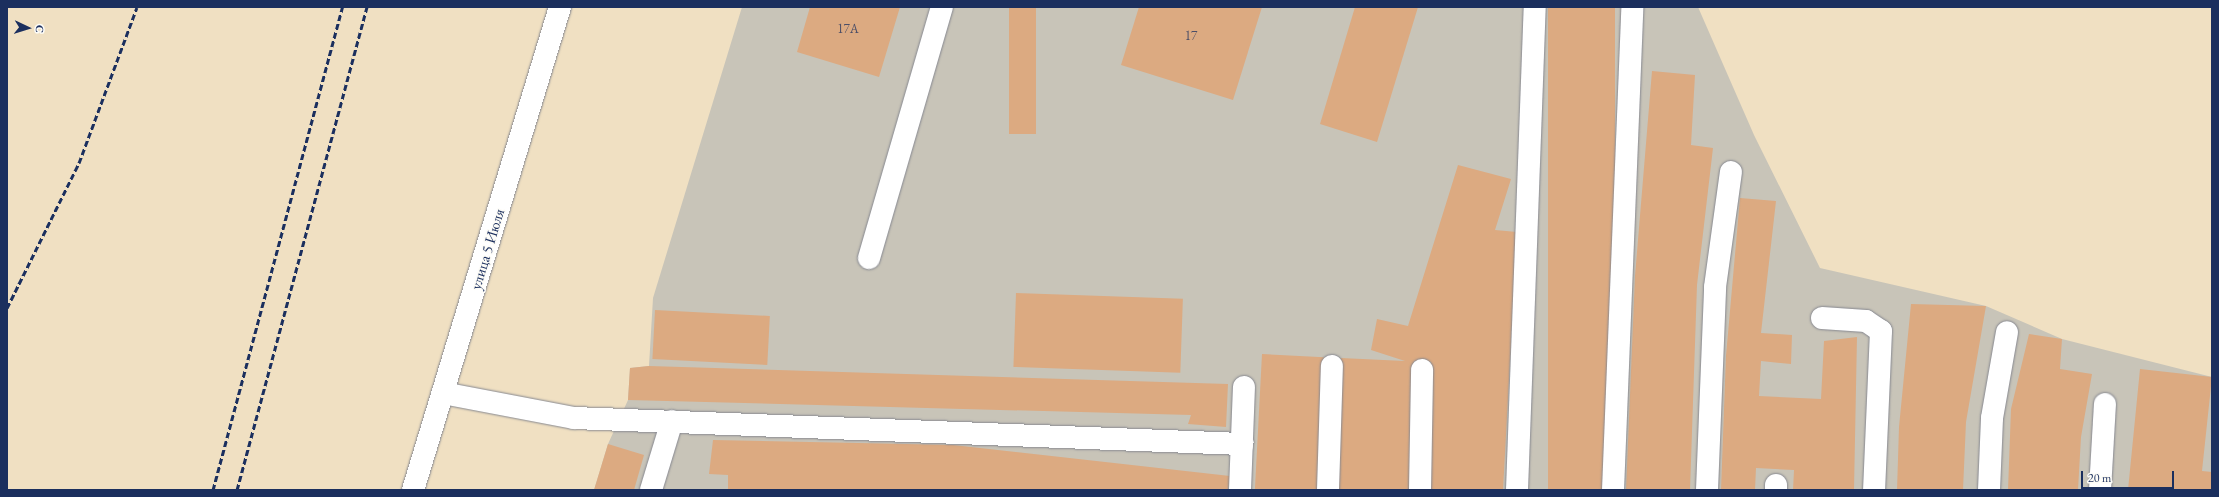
<!DOCTYPE html>
<meta charset="utf-8">
<style>
body{margin:0}
#map{position:relative;width:2219px;height:497px;overflow:hidden;background:#f0e0c2;font-family:"EB Garamond",serif}
div>[style]{position:absolute}
[style*='--x']{left:calc(var(--x)*1px);top:calc(var(--y)*1px);width:calc(var(--w)*1px);rotate:calc(var(--a)*1deg)}
.industrial>*{inset:0;background:#c8c4b8}
.building>*{inset:0;background:#dcaa81;transform-origin:0 0}
.roads{filter:drop-shadow(0 0 1px #868890) drop-shadow(0 0 1px #868890)}
.minor>*{height:22px;margin:-11px;padding:0 11px;transform-origin:11px;border-radius:11px;background:#fff}
.highway>*{height:22px;margin:-11px;padding:0 11px;transform-origin:11px;border-radius:11px;background:#fff}
.rail>*{height:3px;margin-top:-1.5px;transform-origin:0;background:repeating-linear-gradient(90deg,#1b2f5e 0 6px,transparent 0 9px)}
span{translate:-50% -50%;white-space:nowrap;text-align:center;line-height:1.15;-webkit-text-stroke:3px #fdfcf7;paint-order:stroke}
.number-label{font-size:13px;color:#4b4e67}
.number-label span{-webkit-text-stroke-width:0}
.street-label{font-size:15px;color:#1b2f5e}
.frame{position:absolute;inset:0;border:8px solid #1b2f5e;pointer-events:none}
.north{position:absolute;left:8px;top:8px;width:40px;height:40px;-webkit-text-stroke:3px #fdfcf7;paint-order:stroke;rotate:94deg;font-size:11px;font-weight:700;line-height:16px;text-align:center;color:#1b2f5e}
.north::after{content:'';display:block;margin:auto;width:14px;height:18px;background:#1b2f5e;clip-path:polygon(50% 0,100% 100%,50% 72%,0 100%)}
.scale{position:absolute;left:2081px;top:471px;width:93px;height:18px;box-sizing:border-box;border:2px solid #1b2f5e;border-top:0;padding-left:5px;font-size:12px;line-height:14px;white-space:nowrap;color:#1b2f5e;-webkit-text-stroke:3px #fdfcf7;paint-order:stroke}
</style>
<div id="map">
<div class="industrial">
<i style="clip-path:polygon(742px 7px,1698px 7px,1754px 135px,1820px 268px,1986px 306px,2062px 339px,2212px 377px,2212px 490px,594px 490px,608px 444px,628px 400px,630px 368px,649px 366px,653px 298px)"></i>
</div>
<div class="building">
<i style="clip-path:polygon(810px 7px,900px 7px,879px 77px,797px 52px)"></i>
<i style="left:1009px;top:7px;width:27px;height:127px"></i>
<i style="clip-path:polygon(1139px 7px,1262px 7px,1233px 100px,1121px 65px)"></i>
<i style="clip-path:polygon(1355px 7px,1418px 7px,1377px 142px,1320px 124px)"></i>
<i style="left:1548px;top:7px;width:67px;height:483px"></i>
<i style="clip-path:polygon(1652px 71px,1695px 75px,1691px 145px,1713px 148px,1697px 285px,1690px 490px,1626px 490px,1635px 276px)"></i>
<i style="clip-path:polygon(1458px 165px,1511px 179px,1495px 230px,1517px 232px,1503px 490px,1430px 490px,1431px 362px,1414px 361px,1411px 490px,1339px 490px,1341px 358px,1405px 361px,1371px 350px,1377px 319px,1408px 326px)"></i>
<i style="clip-path:polygon(1740px 198px,1776px 201px,1761px 333px,1792px 335px,1791px 364px,1761px 361px,1759px 396px,1821px 399px,1824px 341px,1857px 337px,1854px 490px,1793px 490px,1794px 470px,1756px 468px,1755px 490px,1721px 490px,1726px 356px)"></i>
<i style="left:1016px;top:293px;width:167px;height:74px;rotate:2deg"></i>
<i style="clip-path:polygon(1911px 304px,1986px 306px,1966px 422px,1963px 490px,1897px 490px,1899px 427px)"></i>
<i style="left:655px;top:310px;width:115px;height:49px;rotate:3deg"></i>
<i style="clip-path:polygon(2029px 334px,2062px 339px,2060px 369px,2092px 374px,2081px 437px,2078px 490px,2008px 490px,2011px 409px)"></i>
<i style="left:1262px;top:354px;width:62px;height:136px;rotate:3deg"></i>
<i style="clip-path:polygon(649px 366px,1228px 384px,1226px 427px,1188px 424px,1191px 415px,628px 400px,630px 368px)"></i>
<i style="clip-path:polygon(2140px 369px,2212px 377px,2202px 471px,2212px 472px,2212px 490px,2128px 490px)"></i>
<i style="clip-path:polygon(713px 440px,953px 445px,1230px 476px,1228px 490px,728px 490px,728px 475px,709px 474px)"></i>
<i style="clip-path:polygon(608px 444px,644px 455px,634px 490px,594px 490px)"></i>
</div>
<div class="roads">
<div class="minor">
<i style="--x:869;--y:258;--w:261;--a:-73.8"></i>
<i style="--x:1822;--y:318;--w:44;--a:3.9"></i>
<i style="--x:1866;--y:321;--w:18;--a:34"></i>
<i style="--x:1881;--y:331;--w:159;--a:92.5"></i>
<i style="--x:443;--y:393;--w:133;--a:10.8"></i>
<i style="--x:574;--y:418;--w:669;--a:2.23"></i>
<i style="--x:651;--y:490;--w:72;--a:-73.1"></i>
<i style="--x:1240;--y:490;--w:103;--a:-87.8"></i>
<i style="--x:1328;--y:490;--w:124;--a:-88.2"></i>
<i style="--x:1420;--y:490;--w:120;--a:-89"></i>
<i style="--x:1517;--y:490;--w:483;--a:-87.9"></i>
<i style="--x:1613;--y:490;--w:483;--a:-87.7"></i>
<i style="--x:1707;--y:490;--w:203;--a:-87.7"></i>
<i style="--x:1715;--y:287;--w:116;--a:-82.1"></i>
<i style="--x:1776;--y:490;--w:5;--a:-90"></i>
<i style="--x:1989;--y:490;--w:72;--a:-87.6"></i>
<i style="--x:1992;--y:418;--w:87;--a:-80.1"></i>
<i style="--x:2100;--y:490;--w:86;--a:-86.7"></i>
</div>
<div class="highway">
<i style="--x:413;--y:490;--w:505;--a:-73.07"></i>
</div>
</div>
<div class="rail">
<i style="--x:7;--y:308;--w:162;--a:-63.6"></i>
<i style="--x:79;--y:163;--w:166;--a:-69.6"></i>
<i style="--x:213;--y:490;--w:500;--a:-75"></i>
<i style="--x:237;--y:490;--w:500;--a:-74.94"></i>
</div>
<div class="number-label">
<span style="left:848px;top:29px">17А</span>
<span style="left:1191px;top:36px">17</span>
</div>
<div class="street-label">
<span style="left:487px;top:249px;rotate:-73deg">улица 5 Июля</span>
</div>
<div class="frame"></div>
<div class="north">С</div>
<div class="scale">20 m</div>
</div>
